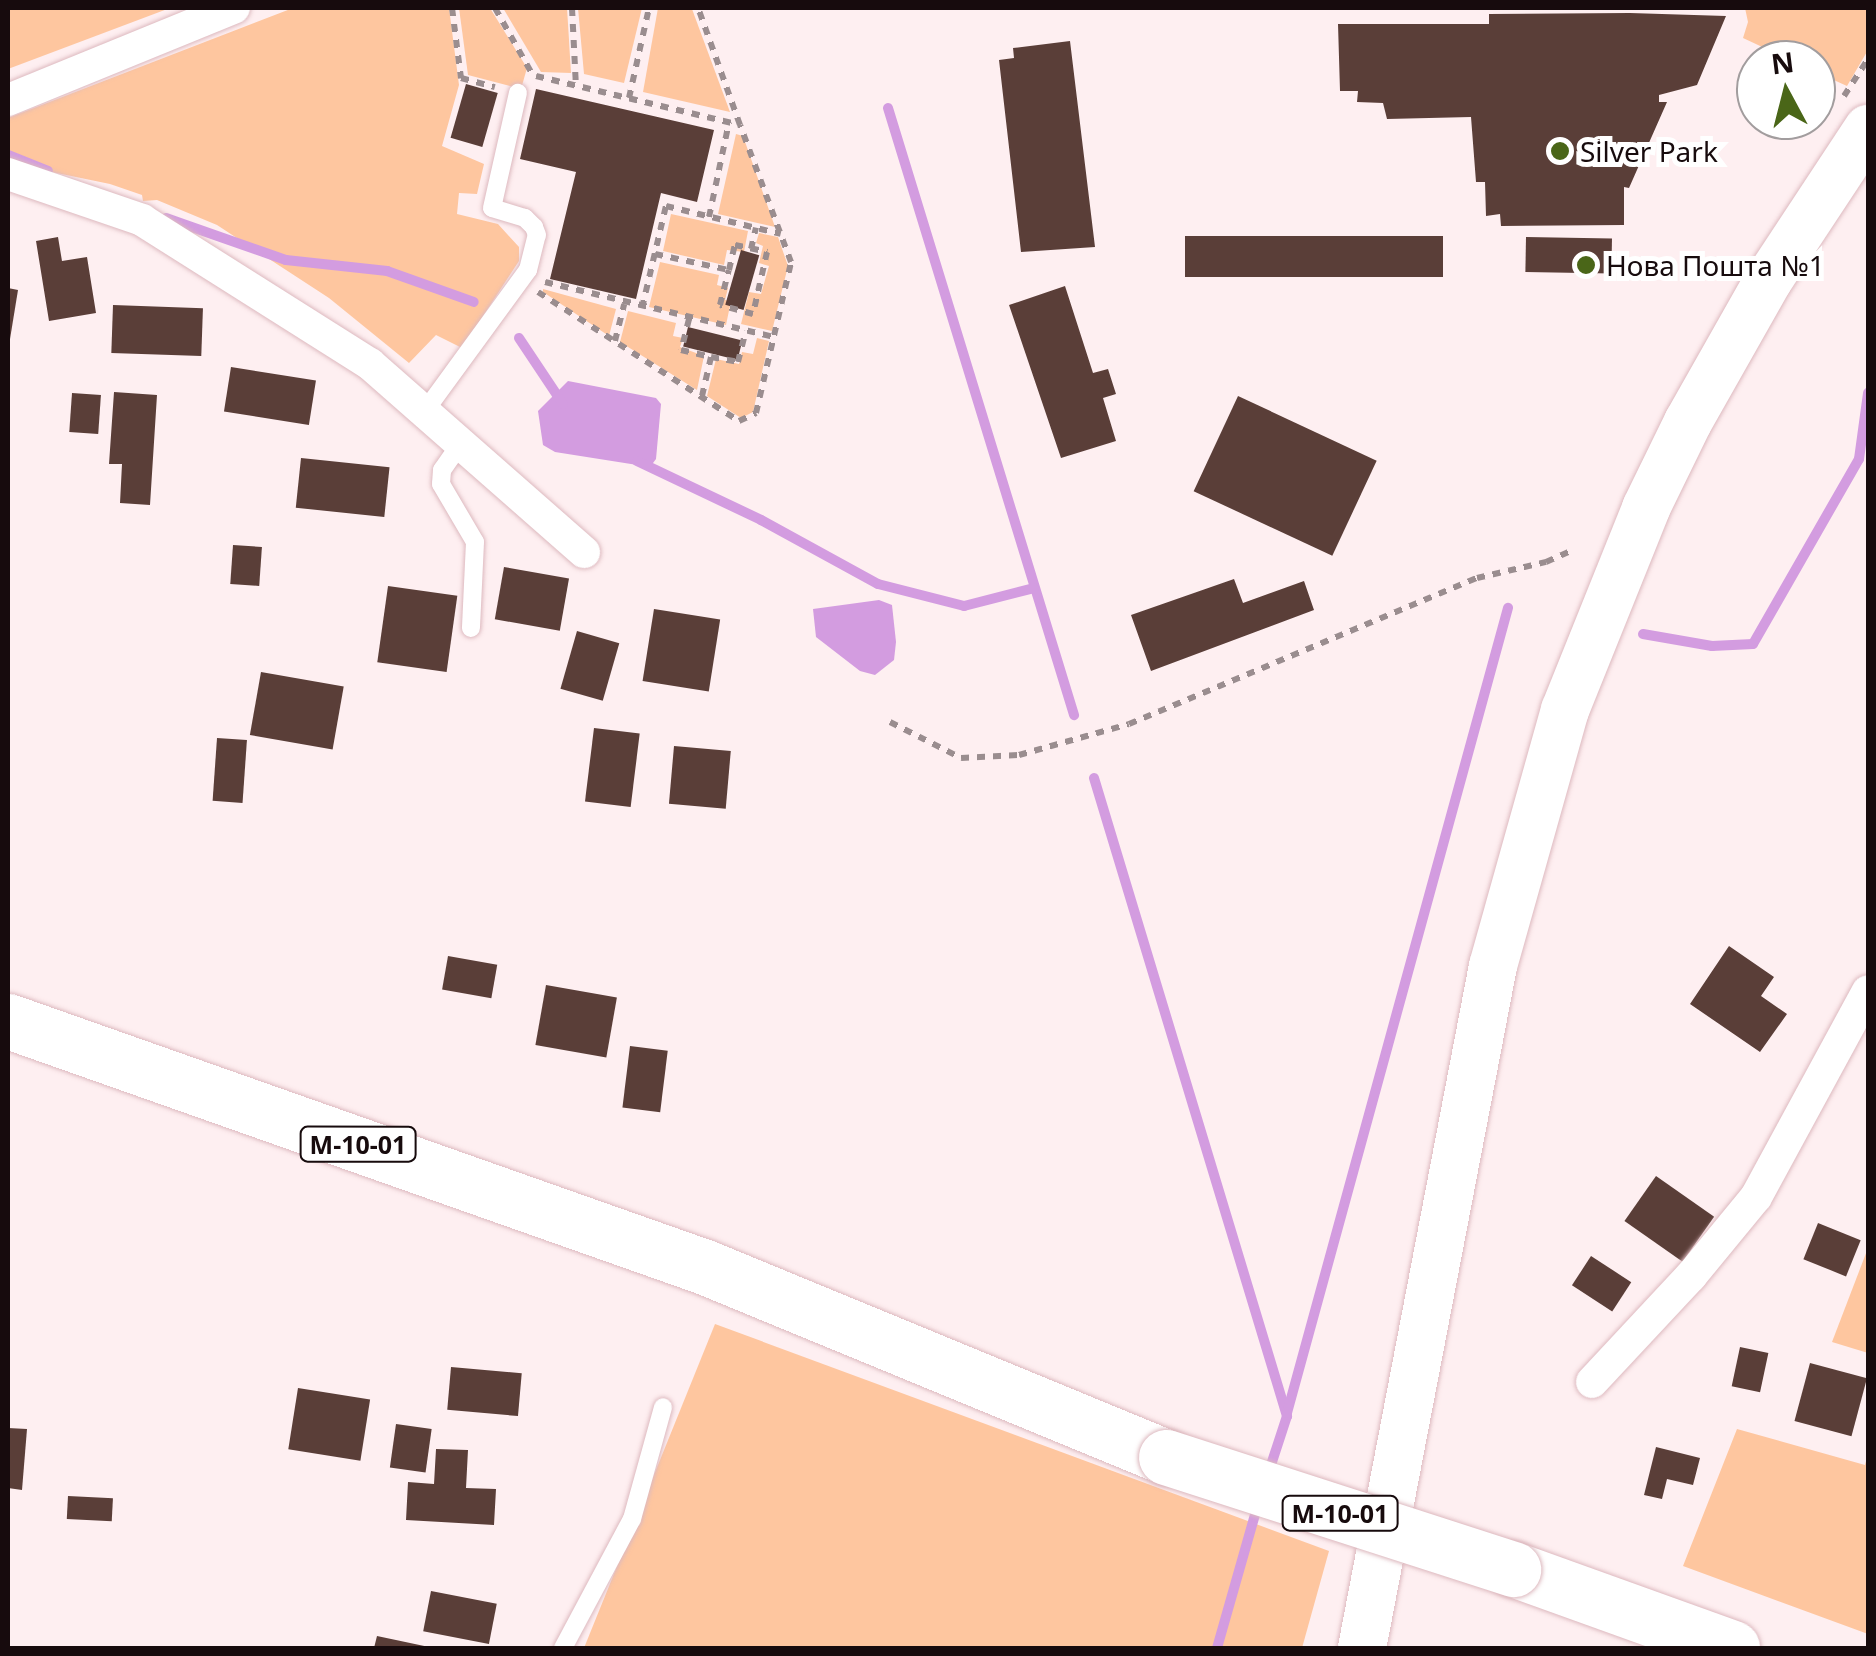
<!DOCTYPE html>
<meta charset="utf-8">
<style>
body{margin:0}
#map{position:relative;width:1876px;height:1656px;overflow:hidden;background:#feeff1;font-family:"Noto Sans",sans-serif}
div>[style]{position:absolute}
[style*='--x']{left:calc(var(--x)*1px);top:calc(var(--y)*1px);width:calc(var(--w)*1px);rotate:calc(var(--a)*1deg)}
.green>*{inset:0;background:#fec69f}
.water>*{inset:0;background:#d39ce0}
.stream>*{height:10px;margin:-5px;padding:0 5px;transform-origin:5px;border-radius:5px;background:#d39ce0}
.building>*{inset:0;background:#5a3e38;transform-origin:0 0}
.path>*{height:6px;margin-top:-3px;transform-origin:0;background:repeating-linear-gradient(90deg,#9a8d8f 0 8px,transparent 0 16px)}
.roads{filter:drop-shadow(0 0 2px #ddb9bf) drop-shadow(0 0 2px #ddb9bf)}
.service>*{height:18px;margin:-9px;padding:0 9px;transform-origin:9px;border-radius:9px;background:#fff}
.minor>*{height:32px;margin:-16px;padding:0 16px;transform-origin:16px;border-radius:16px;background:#fff}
.secondary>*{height:48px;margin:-24px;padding:0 24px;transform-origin:24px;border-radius:24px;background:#fff}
.trunk>*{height:55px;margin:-27.5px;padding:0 27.5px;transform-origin:27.5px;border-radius:27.5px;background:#fff}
.bridges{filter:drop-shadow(0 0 2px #ddb9bf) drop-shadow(0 0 2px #ddb9bf)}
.trunk-bridge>*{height:55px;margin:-27.5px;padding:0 27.5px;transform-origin:27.5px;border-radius:27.5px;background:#fff}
.dots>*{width:28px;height:28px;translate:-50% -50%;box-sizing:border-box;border:5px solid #fff;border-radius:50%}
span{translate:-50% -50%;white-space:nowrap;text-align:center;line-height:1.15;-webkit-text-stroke:10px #fff;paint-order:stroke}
.shield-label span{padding:2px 8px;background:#fff;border:2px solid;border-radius:8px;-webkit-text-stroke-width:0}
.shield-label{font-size:25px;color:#170b0d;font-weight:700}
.poi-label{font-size:28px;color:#170b0d}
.left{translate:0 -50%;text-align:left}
.frame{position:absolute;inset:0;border:10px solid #170b0d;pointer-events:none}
.north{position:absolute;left:1736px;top:40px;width:100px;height:100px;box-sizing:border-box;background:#fff;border:2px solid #a29d9e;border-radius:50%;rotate:353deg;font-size:28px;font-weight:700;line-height:40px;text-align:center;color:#170b0d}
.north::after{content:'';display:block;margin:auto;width:35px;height:45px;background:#4a6618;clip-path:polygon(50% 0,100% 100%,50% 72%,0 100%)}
</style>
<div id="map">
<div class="green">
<i style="clip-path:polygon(8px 8px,170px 8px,8px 69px)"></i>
<i style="clip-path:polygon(293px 8px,449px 8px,459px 85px,442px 146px,484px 164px,477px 194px,459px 193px,457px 214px,498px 224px,519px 247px,519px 261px,462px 348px,436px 335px,409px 363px,329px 298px,217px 225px,157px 200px,143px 201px,142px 195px,110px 184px,8px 163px,8px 118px)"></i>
<i style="clip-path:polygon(459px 8px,490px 8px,527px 68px,521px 89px,468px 75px)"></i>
<i style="clip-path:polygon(503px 8px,567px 8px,571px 73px,541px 72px)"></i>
<i style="clip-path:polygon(578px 8px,642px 8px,624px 83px,584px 74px)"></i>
<i style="clip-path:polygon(658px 8px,692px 9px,730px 112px,643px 92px)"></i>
<i style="clip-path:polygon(1745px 8px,1868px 8px,1868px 50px,1847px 86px,1816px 72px,1816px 60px,1790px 60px,1743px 38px,1748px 22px)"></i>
<i style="clip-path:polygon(736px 134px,743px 136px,775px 227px,718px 214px)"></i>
<i style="clip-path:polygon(671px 214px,748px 231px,744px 252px,727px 250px,724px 265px,663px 251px)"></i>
<i style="clip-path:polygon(759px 233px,778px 237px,788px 266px,772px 331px,741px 324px,749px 292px,761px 294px,769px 266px,759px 263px,763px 246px,756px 243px)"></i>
<i style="clip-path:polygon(660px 262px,719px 275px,717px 285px,728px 288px,725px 300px,731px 301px,726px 325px,649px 307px)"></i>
<i style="clip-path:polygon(543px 289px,616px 309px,609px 336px,543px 292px)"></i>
<i style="clip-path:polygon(628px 311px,676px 323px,673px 336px,683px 338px,680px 347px,704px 356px,697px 390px,620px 342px)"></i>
<i style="clip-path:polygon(757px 338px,769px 341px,753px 412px,741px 418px,707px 396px,716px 359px,739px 364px,742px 352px,753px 354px)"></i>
<i style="clip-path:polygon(1868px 1248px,1868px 1353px,1832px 1342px)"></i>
<i style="clip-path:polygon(715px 1324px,1329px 1551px,1302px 1648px,584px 1648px)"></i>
<i style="clip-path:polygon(1737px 1429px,1865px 1465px,1868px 1453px,1868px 1634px,1683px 1566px)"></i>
</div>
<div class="water">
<i style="clip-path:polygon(568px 381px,656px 398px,661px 404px,656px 459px,650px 467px,555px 452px,543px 445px,538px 411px)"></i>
<i style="clip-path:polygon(879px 600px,892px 605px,896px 642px,894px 660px,875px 675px,860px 671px,816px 637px,813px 609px)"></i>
</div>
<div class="stream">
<i style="--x:888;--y:108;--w:635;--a:72.96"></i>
<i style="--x:8;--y:155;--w:43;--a:21.8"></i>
<i style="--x:166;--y:218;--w:127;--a:19.3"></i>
<i style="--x:286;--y:260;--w:102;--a:6.2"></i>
<i style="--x:387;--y:271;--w:92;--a:19.6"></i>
<i style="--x:519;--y:338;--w:79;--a:56.3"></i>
<i style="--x:637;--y:461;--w:137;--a:25.4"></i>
<i style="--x:761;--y:520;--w:133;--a:28.7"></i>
<i style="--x:878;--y:584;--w:89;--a:14.3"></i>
<i style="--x:964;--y:606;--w:72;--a:-14.4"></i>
<i style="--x:1643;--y:634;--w:70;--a:9.9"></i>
<i style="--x:1712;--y:646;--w:41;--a:-2.8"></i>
<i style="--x:1753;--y:644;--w:213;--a:-60.2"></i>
<i style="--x:1859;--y:459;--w:67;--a:-82.2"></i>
<i style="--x:1094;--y:778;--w:667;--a:73.17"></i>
<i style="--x:1287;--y:1416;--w:58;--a:108.1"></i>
<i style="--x:1287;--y:1413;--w:835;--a:-74.65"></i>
<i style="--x:1217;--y:1648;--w:153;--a:-74.1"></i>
</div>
<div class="building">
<i style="clip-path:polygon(1630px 13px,1726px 16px,1697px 85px,1659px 95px,1659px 102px,1667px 102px,1629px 188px,1624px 187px,1624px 225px,1501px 226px,1500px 214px,1486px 216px,1485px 182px,1476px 182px,1471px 117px,1387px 119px,1383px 103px,1357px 102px,1358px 91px,1340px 91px,1338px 24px,1489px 24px,1489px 14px)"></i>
<i style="clip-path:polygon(1070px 41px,1095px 247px,1021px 252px,999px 60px,1014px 58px,1013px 48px)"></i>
<i style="left:466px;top:84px;width:33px;height:56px;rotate:16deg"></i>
<i style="clip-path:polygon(536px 89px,714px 130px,697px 202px,661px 193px,636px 299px,550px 279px,576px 172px,520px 159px)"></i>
<i style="left:1443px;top:236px;width:41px;height:258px;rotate:90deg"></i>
<i style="clip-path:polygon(58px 237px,62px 261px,87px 257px,96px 313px,49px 321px,36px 241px)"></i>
<i style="left:1526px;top:237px;width:86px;height:35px;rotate:1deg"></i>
<i style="left:741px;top:250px;width:19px;height:57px;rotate:16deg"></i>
<i style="clip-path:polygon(1065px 286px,1093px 373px,1108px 369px,1116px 394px,1103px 398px,1116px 441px,1061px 458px,1009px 305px)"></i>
<i style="clip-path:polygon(8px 288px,18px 290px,10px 339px,8px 339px)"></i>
<i style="left:113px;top:305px;width:90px;height:48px;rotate:2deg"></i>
<i style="left:688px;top:327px;width:56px;height:20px;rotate:14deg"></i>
<i style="left:231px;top:367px;width:86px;height:45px;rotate:9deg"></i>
<i style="clip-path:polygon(114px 392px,157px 395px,150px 505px,120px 503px,122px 464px,109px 464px)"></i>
<i style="left:72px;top:393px;width:29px;height:39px;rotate:4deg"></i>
<i style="left:1238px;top:396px;width:153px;height:105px;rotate:25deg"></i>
<i style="left:301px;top:458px;width:89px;height:50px;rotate:6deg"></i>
<i style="left:233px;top:545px;width:29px;height:39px;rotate:4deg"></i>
<i style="left:504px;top:567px;width:66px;height:53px;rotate:10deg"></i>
<i style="clip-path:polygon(1234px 579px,1243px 603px,1304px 581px,1314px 610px,1151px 671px,1131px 615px)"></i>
<i style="left:388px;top:586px;width:70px;height:77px;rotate:8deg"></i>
<i style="left:654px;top:609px;width:67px;height:73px;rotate:9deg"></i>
<i style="left:577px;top:631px;width:44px;height:60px;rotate:16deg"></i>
<i style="left:261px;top:672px;width:84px;height:64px;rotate:10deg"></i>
<i style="left:594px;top:728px;width:46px;height:74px;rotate:7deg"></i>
<i style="left:217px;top:738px;width:30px;height:63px;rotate:4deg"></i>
<i style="left:674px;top:746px;width:57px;height:58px;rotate:5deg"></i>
<i style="clip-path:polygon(1729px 946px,1774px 977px,1761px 996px,1787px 1014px,1760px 1052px,1690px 1004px)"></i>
<i style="left:448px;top:956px;width:50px;height:34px;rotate:10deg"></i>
<i style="left:546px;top:985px;width:72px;height:61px;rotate:10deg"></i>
<i style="left:630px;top:1046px;width:38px;height:62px;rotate:7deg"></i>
<i style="left:1656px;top:1176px;width:71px;height:55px;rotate:35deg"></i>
<i style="left:1818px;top:1223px;width:46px;height:39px;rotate:22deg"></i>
<i style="left:1591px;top:1256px;width:48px;height:35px;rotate:33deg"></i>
<i style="left:1740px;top:1347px;width:29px;height:40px;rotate:12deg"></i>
<i style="left:1810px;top:1363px;width:59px;height:60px;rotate:15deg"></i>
<i style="left:451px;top:1367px;width:71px;height:43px;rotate:5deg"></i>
<i style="left:298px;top:1388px;width:73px;height:62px;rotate:9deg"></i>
<i style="left:396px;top:1424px;width:36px;height:44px;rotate:8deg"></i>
<i style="clip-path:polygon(8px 1428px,27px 1429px,22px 1490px,8px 1488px)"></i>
<i style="clip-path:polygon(1656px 1447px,1700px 1458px,1693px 1485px,1667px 1479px,1662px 1499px,1644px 1495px)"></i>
<i style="clip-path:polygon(436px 1449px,468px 1450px,466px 1488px,496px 1489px,494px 1525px,406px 1520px,408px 1482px,434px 1484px)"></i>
<i style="left:68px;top:1496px;width:45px;height:23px;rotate:3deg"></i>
<i style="left:431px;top:1591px;width:67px;height:41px;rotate:11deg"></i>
<i style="clip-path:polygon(377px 1636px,429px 1647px,428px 1648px,374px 1648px)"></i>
</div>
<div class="path">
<i style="--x:452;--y:8;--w:71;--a:82.7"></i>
<i style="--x:461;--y:78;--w:35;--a:15"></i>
<i style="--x:495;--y:8;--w:73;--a:60.6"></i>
<i style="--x:572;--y:8;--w:78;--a:87.1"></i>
<i style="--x:536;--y:76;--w:210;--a:13.5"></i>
<i style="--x:740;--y:125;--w:124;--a:-109.7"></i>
<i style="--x:1844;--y:96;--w:44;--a:-57"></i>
<i style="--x:629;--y:98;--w:92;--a:-77.5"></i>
<i style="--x:709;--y:217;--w:97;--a:-78.1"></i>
<i style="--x:751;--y:249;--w:22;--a:-77"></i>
<i style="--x:655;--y:254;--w:76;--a:12.2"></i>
<i style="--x:729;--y:270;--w:26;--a:-77"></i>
<i style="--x:735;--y:245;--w:33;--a:12"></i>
<i style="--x:767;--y:252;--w:64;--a:102.7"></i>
<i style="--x:753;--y:314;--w:34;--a:-165"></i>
<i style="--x:720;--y:305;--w:36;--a:-76"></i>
<i style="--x:545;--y:282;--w:236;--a:13.5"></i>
<i style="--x:538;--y:292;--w:239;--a:32.7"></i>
<i style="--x:739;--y:421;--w:19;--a:-25"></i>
<i style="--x:756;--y:413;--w:155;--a:-76.9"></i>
<i style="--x:791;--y:262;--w:146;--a:-110.4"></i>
<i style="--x:642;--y:308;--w:105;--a:-76.8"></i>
<i style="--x:666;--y:206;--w:118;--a:13.7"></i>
<i style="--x:689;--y:319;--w:32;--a:104"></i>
<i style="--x:681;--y:350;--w:31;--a:13"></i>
<i style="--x:615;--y:341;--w:38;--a:-76"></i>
<i style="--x:702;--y:396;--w:40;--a:-77"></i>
<i style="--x:711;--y:357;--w:27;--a:10"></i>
<i style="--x:738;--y:362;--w:32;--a:-76"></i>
<i style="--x:890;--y:722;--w:80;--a:26.9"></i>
<i style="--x:961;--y:758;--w:58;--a:-3"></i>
<i style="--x:1019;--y:755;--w:114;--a:-15.7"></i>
<i style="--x:1129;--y:724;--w:377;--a:-22.8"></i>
<i style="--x:1477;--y:578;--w:71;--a:-13.1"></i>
<i style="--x:1546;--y:562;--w:30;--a:-24"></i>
</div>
<div class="roads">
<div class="service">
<i style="--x:425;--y:411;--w:175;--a:-53.9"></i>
<i style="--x:528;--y:270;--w:36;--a:-76"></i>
<i style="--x:537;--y:235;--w:9;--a:-111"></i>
<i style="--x:534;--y:227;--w:13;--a:-135"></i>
<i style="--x:525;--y:218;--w:34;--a:-163"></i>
<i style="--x:492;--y:208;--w:118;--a:-77.3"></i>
<i style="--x:461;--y:443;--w:33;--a:125"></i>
<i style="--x:442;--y:470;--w:14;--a:94"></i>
<i style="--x:441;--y:484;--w:67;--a:59.6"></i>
<i style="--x:475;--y:542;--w:86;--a:92.7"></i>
<i style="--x:563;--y:1648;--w:146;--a:-61.9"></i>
<i style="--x:632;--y:1519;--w:116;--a:-74.5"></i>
</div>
<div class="minor">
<i style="--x:8;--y:100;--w:244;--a:-22.2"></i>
<i style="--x:8;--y:174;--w:142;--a:18.9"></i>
<i style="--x:142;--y:220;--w:270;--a:32.3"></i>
<i style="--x:370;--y:364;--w:285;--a:41.3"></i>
<i style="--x:1592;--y:1382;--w:145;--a:-47"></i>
<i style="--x:1691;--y:1276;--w:102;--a:-50.6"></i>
<i style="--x:1756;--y:1197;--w:234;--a:-61.5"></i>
</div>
<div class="secondary">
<i style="--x:1362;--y:1648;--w:694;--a:-79.13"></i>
<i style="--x:1493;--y:966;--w:266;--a:-74.3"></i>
<i style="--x:1565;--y:710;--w:218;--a:-68.1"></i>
<i style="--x:1646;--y:508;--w:96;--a:-64"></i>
<i style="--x:1688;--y:422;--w:164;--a:-60.5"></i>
<i style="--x:1769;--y:279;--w:180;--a:-56.6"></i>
</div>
<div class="trunk">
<i style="--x:8;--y:1021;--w:739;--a:19.44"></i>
<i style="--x:705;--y:1267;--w:499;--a:22.4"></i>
<i style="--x:1513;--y:1569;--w:233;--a:19.8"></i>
</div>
</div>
<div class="bridges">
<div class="trunk-bridge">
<i style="--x:1166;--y:1457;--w:365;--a:17.9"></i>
</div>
</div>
<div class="dots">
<i style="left:1560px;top:151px;background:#4a6618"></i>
<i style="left:1586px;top:265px;background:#4a6618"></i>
</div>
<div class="shield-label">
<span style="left:358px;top:1144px">М-10-01</span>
<span style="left:1340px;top:1513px">М-10-01</span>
</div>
<div class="poi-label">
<span class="left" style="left:1580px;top:151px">Silver Park</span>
<span class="left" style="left:1606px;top:265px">Нова Пошта №1</span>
</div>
<div class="frame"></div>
<div class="north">N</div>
</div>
